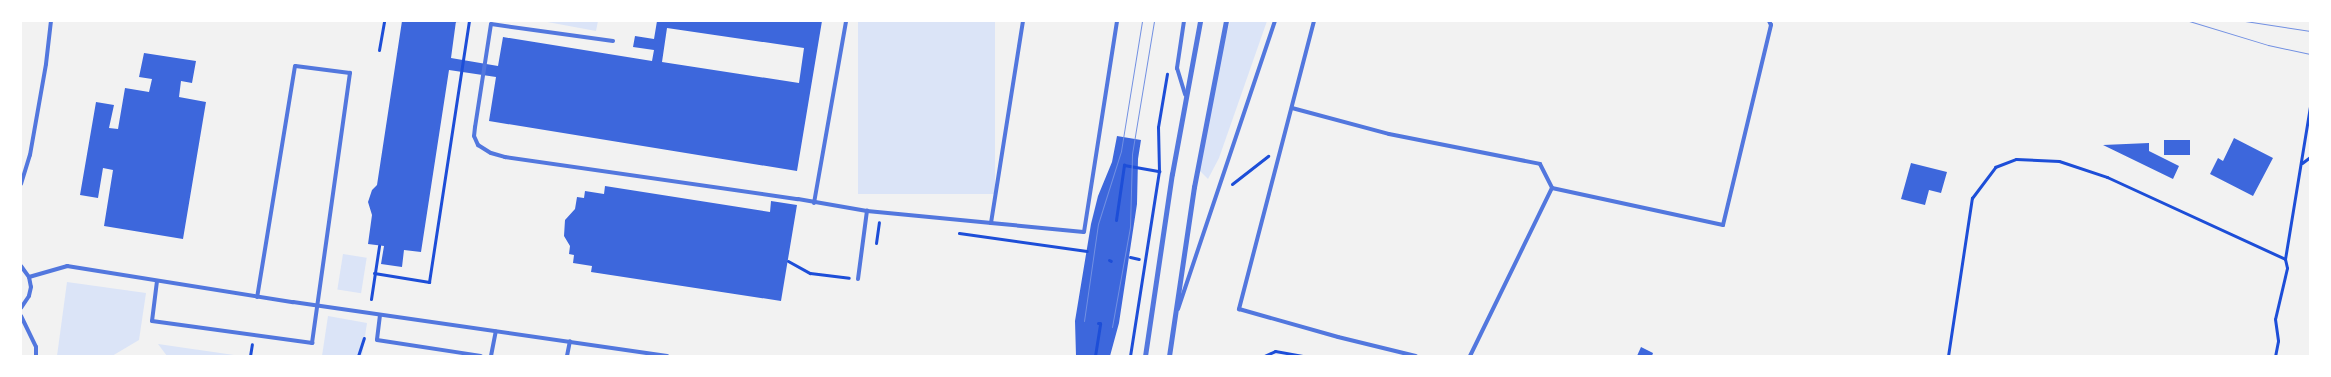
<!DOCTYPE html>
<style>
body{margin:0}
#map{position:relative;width:2331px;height:377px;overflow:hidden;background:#f2f2f2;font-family:"Titillium Web",sans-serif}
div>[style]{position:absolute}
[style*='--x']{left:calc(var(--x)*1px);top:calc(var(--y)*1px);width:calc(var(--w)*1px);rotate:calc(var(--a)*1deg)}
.green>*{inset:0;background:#dbe4f7;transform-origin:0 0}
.building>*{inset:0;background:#3d67dc;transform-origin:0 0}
.path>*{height:3px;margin:-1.5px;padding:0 1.5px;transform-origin:1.5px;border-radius:1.5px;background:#1d4ed8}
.service>*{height:4px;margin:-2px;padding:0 2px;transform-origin:2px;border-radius:2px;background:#5277de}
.minor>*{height:5px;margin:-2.5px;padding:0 2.5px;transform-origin:2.5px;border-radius:2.5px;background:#5277de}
.tram>*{height:1px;margin:-0.5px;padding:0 0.5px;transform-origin:0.5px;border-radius:0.5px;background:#7290e2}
span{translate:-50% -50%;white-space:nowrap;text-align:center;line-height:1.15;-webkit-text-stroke:4.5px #fff;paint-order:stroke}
.frame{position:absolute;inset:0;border:22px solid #fff;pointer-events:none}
</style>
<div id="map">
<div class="green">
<i style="clip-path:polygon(542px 21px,598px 21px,596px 31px)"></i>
<i style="left:858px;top:21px;width:137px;height:173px"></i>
<i style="clip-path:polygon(1230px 21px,1267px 21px,1219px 158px,1208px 179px,1198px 169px,1216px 75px)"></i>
<i style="left:343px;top:254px;width:24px;height:36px;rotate:9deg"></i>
<i style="clip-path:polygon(67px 282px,146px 293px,139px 340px,112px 356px,57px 356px)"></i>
<i style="clip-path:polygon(328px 316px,367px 323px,362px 356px,322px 356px)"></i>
<i style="clip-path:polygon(158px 344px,241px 356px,167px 356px)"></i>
</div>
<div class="building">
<i style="clip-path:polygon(evenodd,402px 21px,456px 21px,451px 58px,498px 66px,503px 37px,652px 61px,654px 50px,633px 47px,635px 36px,654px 39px,657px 21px,822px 21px,797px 171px,489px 121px,496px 77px,449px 70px,421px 252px,404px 250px,402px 267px,381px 264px,384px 246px,368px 244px,372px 215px,368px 202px,372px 190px,377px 185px,402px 21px,667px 28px,804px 48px,799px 83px,662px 62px,667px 28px)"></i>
<i style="clip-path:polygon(144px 53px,196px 61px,192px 83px,181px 81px,179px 97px,206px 102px,183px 239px,104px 226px,113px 170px,103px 168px,98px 198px,80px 195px,96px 102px,114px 105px,109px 128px,118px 129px,125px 88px,149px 92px,152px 79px,139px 77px)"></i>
<i style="clip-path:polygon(1117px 136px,1141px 140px,1138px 159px,1137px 204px,1119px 323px,1110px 356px,1076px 356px,1075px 321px,1091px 224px,1098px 196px,1112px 162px)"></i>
<i style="clip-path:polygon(2234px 138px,2273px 158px,2253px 196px,2210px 174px,2218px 158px,2223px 161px)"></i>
<i style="left:2190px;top:140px;width:15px;height:26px;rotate:90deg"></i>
<i style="clip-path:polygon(2149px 143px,2149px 151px,2179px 166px,2173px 179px,2103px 145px)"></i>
<i style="clip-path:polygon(1911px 163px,1947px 172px,1941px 193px,1929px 190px,1925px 205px,1901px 199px)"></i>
<i style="clip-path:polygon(605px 186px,770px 212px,771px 201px,797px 205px,781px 301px,591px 272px,592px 266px,573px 263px,574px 255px,569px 254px,570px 246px,564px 236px,565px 220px,575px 209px,577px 197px,584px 198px,585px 191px,604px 194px)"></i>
<i style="clip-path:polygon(1641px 347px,1653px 353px,1652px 356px,1637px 356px)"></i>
</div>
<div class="path">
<i style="--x:379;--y:50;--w:29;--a:-80"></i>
<i style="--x:2302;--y:163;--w:10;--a:-37"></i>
<i style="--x:1232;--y:184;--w:46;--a:-37.9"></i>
<i style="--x:1116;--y:220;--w:56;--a:-81.7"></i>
<i style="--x:1124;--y:165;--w:36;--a:10"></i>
<i style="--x:959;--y:233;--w:129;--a:8"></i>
<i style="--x:876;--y:243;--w:21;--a:-82"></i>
<i style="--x:1130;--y:257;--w:9;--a:13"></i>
<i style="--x:2285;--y:259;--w:154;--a:-80.7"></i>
<i style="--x:1109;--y:260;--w:2;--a:27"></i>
<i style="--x:788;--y:261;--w:25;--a:29"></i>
<i style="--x:810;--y:273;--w:39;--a:7"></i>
<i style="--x:374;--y:273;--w:56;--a:9.3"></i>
<i style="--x:429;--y:282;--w:264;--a:-81.3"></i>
<i style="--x:371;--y:299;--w:54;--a:-81.4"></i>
<i style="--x:250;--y:356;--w:12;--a:-81"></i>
<i style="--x:358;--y:356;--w:19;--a:-72"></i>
<i style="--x:1095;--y:356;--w:33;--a:-81"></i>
<i style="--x:1100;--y:323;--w:2;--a:180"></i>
<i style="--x:1130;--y:356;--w:187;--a:-81.1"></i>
<i style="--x:1159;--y:171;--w:44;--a:-91.3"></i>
<i style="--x:1158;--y:127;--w:54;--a:-80.4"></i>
<i style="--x:1264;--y:356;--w:12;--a:-24"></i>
<i style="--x:1275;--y:351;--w:28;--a:10"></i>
<i style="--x:1948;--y:356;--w:160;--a:-81.4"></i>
<i style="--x:1972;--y:198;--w:39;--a:-53"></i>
<i style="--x:1995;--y:167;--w:22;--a:-21"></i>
<i style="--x:2016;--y:159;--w:43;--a:2.7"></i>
<i style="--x:2059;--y:161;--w:51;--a:18.4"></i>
<i style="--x:2107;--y:177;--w:196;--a:24.7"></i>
<i style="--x:2285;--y:259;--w:9;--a:77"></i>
<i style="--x:2287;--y:268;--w:52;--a:103.2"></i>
<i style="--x:2275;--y:319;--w:22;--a:82"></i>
<i style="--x:2278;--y:341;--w:15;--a:101"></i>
</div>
<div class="service">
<i style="--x:1184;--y:21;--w:48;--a:98.5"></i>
<i style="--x:1177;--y:68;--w:28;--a:73"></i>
<i style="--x:1314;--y:21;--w:298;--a:104.6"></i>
<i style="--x:1239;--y:309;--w:103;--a:15.8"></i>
<i style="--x:1338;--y:337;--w:80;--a:13.7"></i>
<i style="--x:613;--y:41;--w:123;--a:-172.1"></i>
<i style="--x:491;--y:24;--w:104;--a:98.8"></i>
<i style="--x:475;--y:127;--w:9;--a:96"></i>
<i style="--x:474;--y:136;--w:10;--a:66"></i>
<i style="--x:478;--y:145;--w:15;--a:32"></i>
<i style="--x:491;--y:153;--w:15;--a:16"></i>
<i style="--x:505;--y:157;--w:296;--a:8.2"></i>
<i style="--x:798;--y:199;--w:70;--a:9.9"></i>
<i style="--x:867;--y:211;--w:125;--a:5.5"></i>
<i style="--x:991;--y:223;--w:205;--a:-81"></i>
<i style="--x:1292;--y:108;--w:100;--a:15"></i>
<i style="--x:1389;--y:134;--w:154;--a:11.2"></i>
<i style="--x:1540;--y:164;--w:27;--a:63"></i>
<i style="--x:21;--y:184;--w:30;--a:-73"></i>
<i style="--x:30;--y:155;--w:92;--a:-80"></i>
<i style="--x:46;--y:64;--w:43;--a:-83.4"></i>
<i style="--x:814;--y:203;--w:185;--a:-80"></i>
<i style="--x:991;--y:223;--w:93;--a:5.5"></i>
<i style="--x:1084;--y:232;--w:214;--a:-81.1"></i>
<i style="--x:21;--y:266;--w:14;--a:54"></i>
<i style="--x:29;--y:277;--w:10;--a:79"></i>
<i style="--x:31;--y:287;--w:9;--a:103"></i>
<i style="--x:29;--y:296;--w:14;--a:124"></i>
<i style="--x:29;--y:277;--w:40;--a:-16"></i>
<i style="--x:67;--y:266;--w:229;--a:9.1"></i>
<i style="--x:293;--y:302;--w:378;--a:8.2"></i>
<i style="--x:858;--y:279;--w:69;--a:-82.5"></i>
<i style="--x:157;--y:281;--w:40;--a:97.1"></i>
<i style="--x:152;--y:321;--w:162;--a:7.8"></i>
<i style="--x:312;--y:343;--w:273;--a:-82"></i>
<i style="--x:350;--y:73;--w:55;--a:-172.7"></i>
<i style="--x:295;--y:66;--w:234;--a:99.3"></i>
<i style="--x:1178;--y:309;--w:304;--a:-71.4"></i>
<i style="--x:380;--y:315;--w:25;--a:97"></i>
<i style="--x:377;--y:340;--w:105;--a:8.7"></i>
<i style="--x:21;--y:316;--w:34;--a:64"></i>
<i style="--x:36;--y:347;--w:9;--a:90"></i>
<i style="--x:491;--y:356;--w:25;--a:-79"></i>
<i style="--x:567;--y:356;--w:15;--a:-79"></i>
<i style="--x:1470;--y:356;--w:187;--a:-64"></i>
<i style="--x:1552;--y:188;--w:175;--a:12.2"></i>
<i style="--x:1723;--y:225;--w:206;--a:-76.5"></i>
<i style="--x:1771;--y:25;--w:4;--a:-117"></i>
</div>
<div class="minor">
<i style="--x:1145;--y:356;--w:184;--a:-81.6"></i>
<i style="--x:1172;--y:174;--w:156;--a:-79.6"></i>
<i style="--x:1169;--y:356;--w:171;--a:-81.6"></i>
<i style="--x:1194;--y:187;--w:169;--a:-79.1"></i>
</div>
<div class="tram">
<i style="--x:2189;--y:21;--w:83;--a:16.9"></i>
<i style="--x:2268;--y:45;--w:43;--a:12.1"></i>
<i style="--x:2245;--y:21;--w:66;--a:8.7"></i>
<i style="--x:1084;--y:321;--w:98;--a:-81.8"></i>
<i style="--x:1098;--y:224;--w:77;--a:-72.5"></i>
<i style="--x:1121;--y:151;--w:132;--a:-80.8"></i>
<i style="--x:1112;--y:327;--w:102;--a:-79.8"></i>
<i style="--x:1130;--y:227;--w:73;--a:-88.4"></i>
<i style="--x:1132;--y:154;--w:135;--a:-80.6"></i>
</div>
<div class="frame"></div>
</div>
